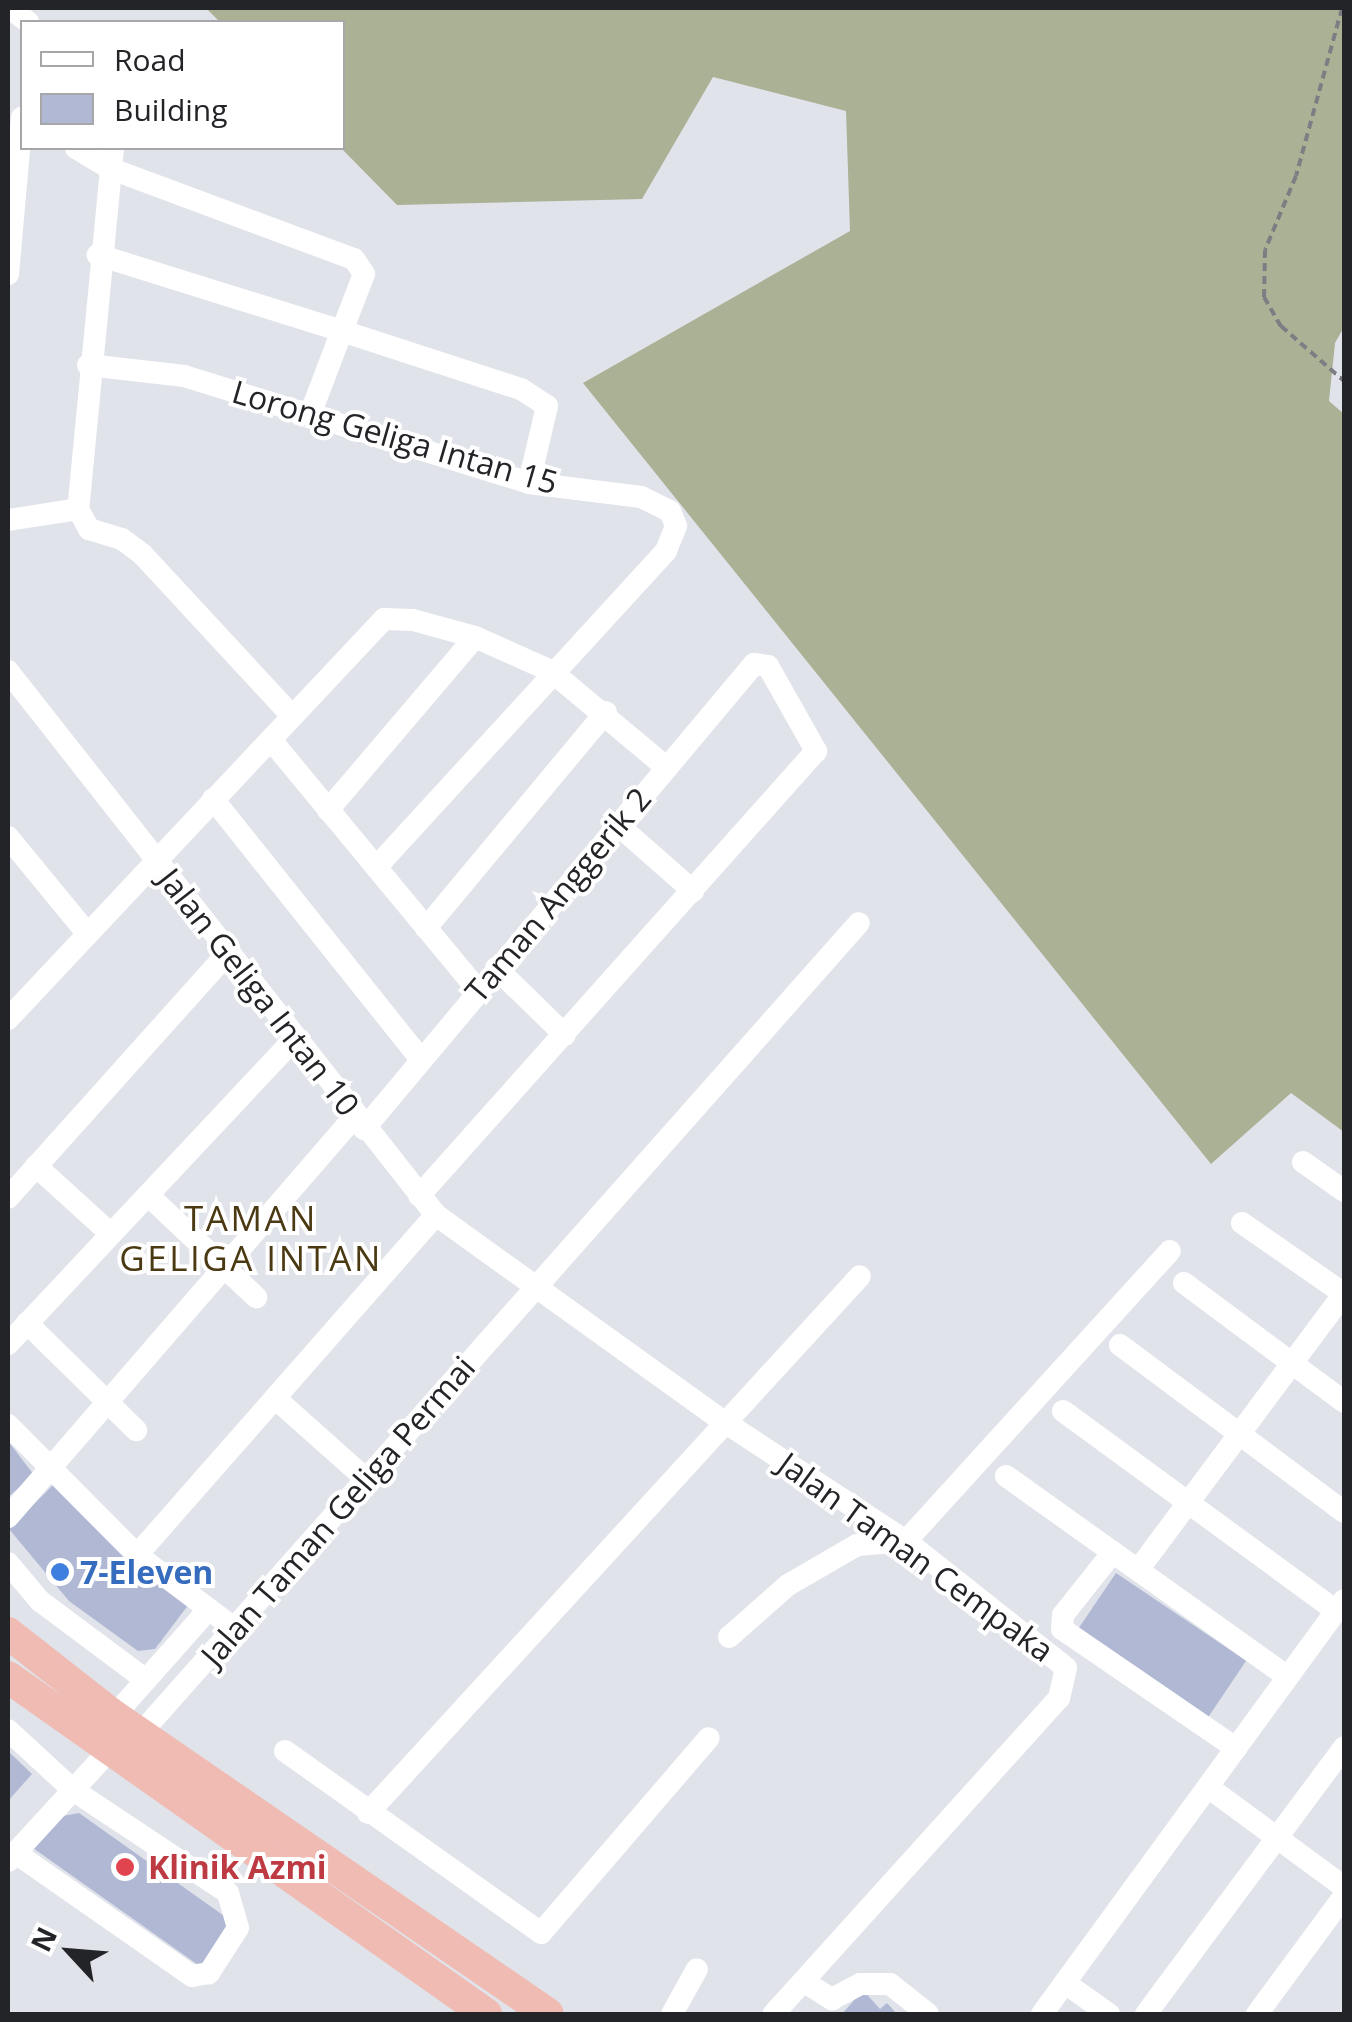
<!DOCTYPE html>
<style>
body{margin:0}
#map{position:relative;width:1352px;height:2022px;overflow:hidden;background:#e1e3eb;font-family:"Open Sans",sans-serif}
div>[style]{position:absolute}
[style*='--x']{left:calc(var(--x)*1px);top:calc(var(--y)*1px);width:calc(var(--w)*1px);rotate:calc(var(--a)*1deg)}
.forest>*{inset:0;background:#aab195}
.building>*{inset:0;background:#b0b8d4;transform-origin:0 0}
.path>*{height:4px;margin-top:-2px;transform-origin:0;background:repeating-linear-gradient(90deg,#7d7e84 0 8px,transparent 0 13px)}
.minor>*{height:22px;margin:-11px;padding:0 11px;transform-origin:11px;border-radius:11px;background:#fff}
.highway>*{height:32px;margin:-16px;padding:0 16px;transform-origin:16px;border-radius:16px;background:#efbbb2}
.dots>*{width:28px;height:28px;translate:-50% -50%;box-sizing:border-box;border:5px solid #fff;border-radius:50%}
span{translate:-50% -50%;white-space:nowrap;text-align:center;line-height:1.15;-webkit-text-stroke:8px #fff;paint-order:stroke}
.street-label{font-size:32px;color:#232427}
.shop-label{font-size:32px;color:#366cbe;font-weight:700}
.left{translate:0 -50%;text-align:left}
.health-label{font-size:32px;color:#be3a42;font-weight:700}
.neighbourhood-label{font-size:35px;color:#4a3912;letter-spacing:2.5px}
.frame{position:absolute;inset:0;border:10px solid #232427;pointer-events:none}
.legend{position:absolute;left:20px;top:20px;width:325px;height:130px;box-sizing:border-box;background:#fff;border:2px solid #a7a7a9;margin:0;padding:12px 18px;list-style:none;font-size:30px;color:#232427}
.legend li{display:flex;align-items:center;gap:20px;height:50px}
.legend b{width:50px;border:2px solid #a7a7a9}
.north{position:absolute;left:20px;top:1902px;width:100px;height:100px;-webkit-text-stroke:8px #fff;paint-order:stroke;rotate:296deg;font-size:28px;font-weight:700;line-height:40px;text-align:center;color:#232427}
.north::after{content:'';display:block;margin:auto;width:35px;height:45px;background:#232427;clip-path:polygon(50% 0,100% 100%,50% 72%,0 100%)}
</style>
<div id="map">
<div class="forest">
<i style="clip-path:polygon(206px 8px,1344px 8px,1344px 327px,1335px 343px,1329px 401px,1344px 414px,1344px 1132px,1291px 1093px,1211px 1164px,583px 383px,850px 231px,846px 111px,713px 77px,642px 199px,397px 205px,341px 148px,342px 22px,220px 22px)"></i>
</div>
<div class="building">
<i style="clip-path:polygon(8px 1441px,34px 1475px,8px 1497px)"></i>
<i style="clip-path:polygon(53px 1485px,189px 1604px,155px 1649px,138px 1651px,69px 1601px,9px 1529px)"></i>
<i style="left:1116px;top:1573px;width:157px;height:68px;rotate:34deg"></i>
<i style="clip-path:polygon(8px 1751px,32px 1774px,8px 1801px)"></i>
<i style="clip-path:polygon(79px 1813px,227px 1918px,226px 1932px,201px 1967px,33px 1848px,63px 1816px)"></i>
<i style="clip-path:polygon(863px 1990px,880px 2009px,887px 2003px,897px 2014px,842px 2014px)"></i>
</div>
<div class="path">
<i style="--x:1342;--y:8;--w:174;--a:105.3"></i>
<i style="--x:1296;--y:176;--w:80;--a:112.7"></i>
<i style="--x:1265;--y:250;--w:47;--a:91.2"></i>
<i style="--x:1264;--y:297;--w:34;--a:60"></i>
<i style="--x:1281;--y:326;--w:84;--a:41.1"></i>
</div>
<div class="minor">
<i style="--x:10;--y:8;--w:23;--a:38"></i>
<i style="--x:76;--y:148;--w:39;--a:31"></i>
<i style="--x:109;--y:168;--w:261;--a:20.4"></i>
<i style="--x:354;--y:259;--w:18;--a:56"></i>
<i style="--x:364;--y:274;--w:61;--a:111.1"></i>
<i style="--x:342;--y:331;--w:256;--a:-162.7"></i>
<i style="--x:113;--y:148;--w:363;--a:95.5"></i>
<i style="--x:78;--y:509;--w:23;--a:61"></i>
<i style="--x:89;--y:529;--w:34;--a:17"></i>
<i style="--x:122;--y:539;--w:26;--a:37"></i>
<i style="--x:143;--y:555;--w:219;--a:47.2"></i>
<i style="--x:8;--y:274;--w:157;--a:-84.9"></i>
<i style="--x:88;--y:365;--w:97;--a:6.5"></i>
<i style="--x:184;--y:376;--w:361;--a:17.2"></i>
<i style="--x:529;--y:483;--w:113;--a:7.1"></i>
<i style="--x:641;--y:497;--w:32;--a:26"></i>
<i style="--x:670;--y:511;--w:16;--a:68"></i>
<i style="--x:676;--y:526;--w:27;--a:112"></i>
<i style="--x:666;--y:551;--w:429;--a:132.5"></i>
<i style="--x:311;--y:412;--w:87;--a:-69.1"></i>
<i style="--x:342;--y:331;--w:188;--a:18"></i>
<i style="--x:521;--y:389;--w:31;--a:33"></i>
<i style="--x:547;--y:406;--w:79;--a:103.2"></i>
<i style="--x:8;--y:520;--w:71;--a:-8.9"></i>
<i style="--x:8;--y:671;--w:692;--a:51.81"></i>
<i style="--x:436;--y:1215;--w:353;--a:35.7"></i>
<i style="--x:723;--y:1421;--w:219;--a:33.3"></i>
<i style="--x:906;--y:1541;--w:204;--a:38.4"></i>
<i style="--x:1066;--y:1668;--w:31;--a:103"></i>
<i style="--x:1059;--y:1698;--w:426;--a:132.1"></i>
<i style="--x:271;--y:740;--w:325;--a:50.4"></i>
<i style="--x:213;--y:799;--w:332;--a:51.4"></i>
<i style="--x:328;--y:810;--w:227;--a:-49.6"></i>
<i style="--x:618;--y:825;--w:100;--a:41.3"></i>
<i style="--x:8;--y:837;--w:123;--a:50.6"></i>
<i style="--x:426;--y:928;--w:281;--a:-50.2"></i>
<i style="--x:496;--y:968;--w:96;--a:44.2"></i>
<i style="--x:8;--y:1019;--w:549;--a:-46.77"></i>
<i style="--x:384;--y:619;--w:29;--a:2"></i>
<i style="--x:413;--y:620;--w:64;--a:15.3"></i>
<i style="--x:475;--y:637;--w:83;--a:24.1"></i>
<i style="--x:551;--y:671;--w:150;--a:39.9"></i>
<i style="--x:364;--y:1129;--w:607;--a:-50.01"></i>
<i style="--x:754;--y:664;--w:14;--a:8"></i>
<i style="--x:768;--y:666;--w:98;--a:60.5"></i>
<i style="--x:816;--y:751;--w:596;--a:131.74"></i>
<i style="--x:1303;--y:1162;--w:50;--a:35.3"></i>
<i style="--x:36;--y:1166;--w:101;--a:42.2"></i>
<i style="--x:148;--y:1195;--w:149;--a:43.4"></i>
<i style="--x:8;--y:1198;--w:331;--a:-48.1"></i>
<i style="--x:1242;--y:1223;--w:124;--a:34.8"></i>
<i style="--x:1184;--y:1283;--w:199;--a:36.6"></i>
<i style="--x:27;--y:1323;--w:153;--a:44.5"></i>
<i style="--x:8;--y:1344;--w:418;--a:-46.8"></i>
<i style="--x:1120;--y:1345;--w:279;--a:36.7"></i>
<i style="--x:275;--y:1398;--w:122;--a:41.7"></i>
<i style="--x:1063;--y:1411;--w:338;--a:36.2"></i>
<i style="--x:8;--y:1425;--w:183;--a:45.2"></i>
<i style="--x:137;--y:1555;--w:121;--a:37"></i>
<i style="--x:1006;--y:1476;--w:346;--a:35.5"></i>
<i style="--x:8;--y:1517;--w:530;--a:-49.13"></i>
<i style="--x:1113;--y:1552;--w:80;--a:128.4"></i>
<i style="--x:1063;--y:1615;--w:14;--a:94"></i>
<i style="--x:1062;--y:1629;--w:211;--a:34.4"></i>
<i style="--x:137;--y:1555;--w:453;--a:-48.7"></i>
<i style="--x:8;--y:1563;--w:50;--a:49.9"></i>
<i style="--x:40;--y:1601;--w:127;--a:36.7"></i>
<i style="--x:1138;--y:1570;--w:344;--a:-53.3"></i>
<i style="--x:729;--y:1637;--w:79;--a:-41.4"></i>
<i style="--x:788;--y:1585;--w:80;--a:-30.1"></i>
<i style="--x:857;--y:1545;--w:49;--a:-4.7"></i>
<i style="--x:906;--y:1541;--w:392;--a:-47.7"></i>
<i style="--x:114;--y:1716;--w:143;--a:-48.4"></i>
<i style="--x:8;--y:1730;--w:88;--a:42.7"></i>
<i style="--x:73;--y:1790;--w:186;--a:33.6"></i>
<i style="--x:228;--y:1893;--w:36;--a:74"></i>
<i style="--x:238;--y:1928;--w:54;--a:122.8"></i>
<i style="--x:209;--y:1973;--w:17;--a:170"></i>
<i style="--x:192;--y:1976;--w:215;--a:-145.1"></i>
<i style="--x:141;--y:1733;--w:1082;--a:-48.45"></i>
<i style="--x:285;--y:1751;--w:314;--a:35.4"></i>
<i style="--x:541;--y:1933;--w:257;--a:-49.3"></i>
<i style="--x:1208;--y:1787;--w:169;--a:36.3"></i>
<i style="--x:368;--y:1813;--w:728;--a:-47.5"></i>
<i style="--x:8;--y:1861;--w:148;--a:-47.5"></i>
<i style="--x:806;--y:1983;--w:31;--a:32"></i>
<i style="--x:832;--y:1999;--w:32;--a:-28"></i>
<i style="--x:860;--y:1984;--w:30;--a:0"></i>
<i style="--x:890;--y:1984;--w:48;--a:38.3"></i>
<i style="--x:1065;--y:1983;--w:54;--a:35.2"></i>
<i style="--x:672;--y:2014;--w:51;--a:-60.9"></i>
<i style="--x:1042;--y:2014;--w:512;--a:-53.89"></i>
<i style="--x:1146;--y:2014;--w:332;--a:-53.4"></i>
<i style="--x:1257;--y:2014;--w:147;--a:-53.6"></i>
</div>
<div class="highway">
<i style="--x:8;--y:1633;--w:135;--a:38.1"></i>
<i style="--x:114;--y:1716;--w:526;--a:34.47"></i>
<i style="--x:8;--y:1677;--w:585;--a:35.18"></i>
</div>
<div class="dots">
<i style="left:60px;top:1572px;background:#3f7fe0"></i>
<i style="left:125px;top:1867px;background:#e0444e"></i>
</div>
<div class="street-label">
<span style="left:395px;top:437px;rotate:16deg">Lorong Geliga Intan 15</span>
<span style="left:558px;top:895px;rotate:-50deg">Taman Anggerik 2</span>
<span style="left:259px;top:992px;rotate:52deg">Jalan Geliga Intan 10</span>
<span style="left:338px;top:1511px;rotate:-49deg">Jalan Taman Geliga Permai</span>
<span style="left:916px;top:1557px;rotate:36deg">Jalan Taman Cempaka</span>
</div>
<div class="shop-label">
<span class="left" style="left:80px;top:1572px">7-Eleven</span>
</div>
<div class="health-label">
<span class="left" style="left:148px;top:1867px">Klinik Azmi</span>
</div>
<div class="neighbourhood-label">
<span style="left:251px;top:1238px">TAMAN<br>GELIGA INTAN</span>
</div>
<div class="frame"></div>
<ul class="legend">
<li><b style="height:12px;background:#fff"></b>Road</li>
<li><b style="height:28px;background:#b0b8d4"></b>Building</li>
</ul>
<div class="north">N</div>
</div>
